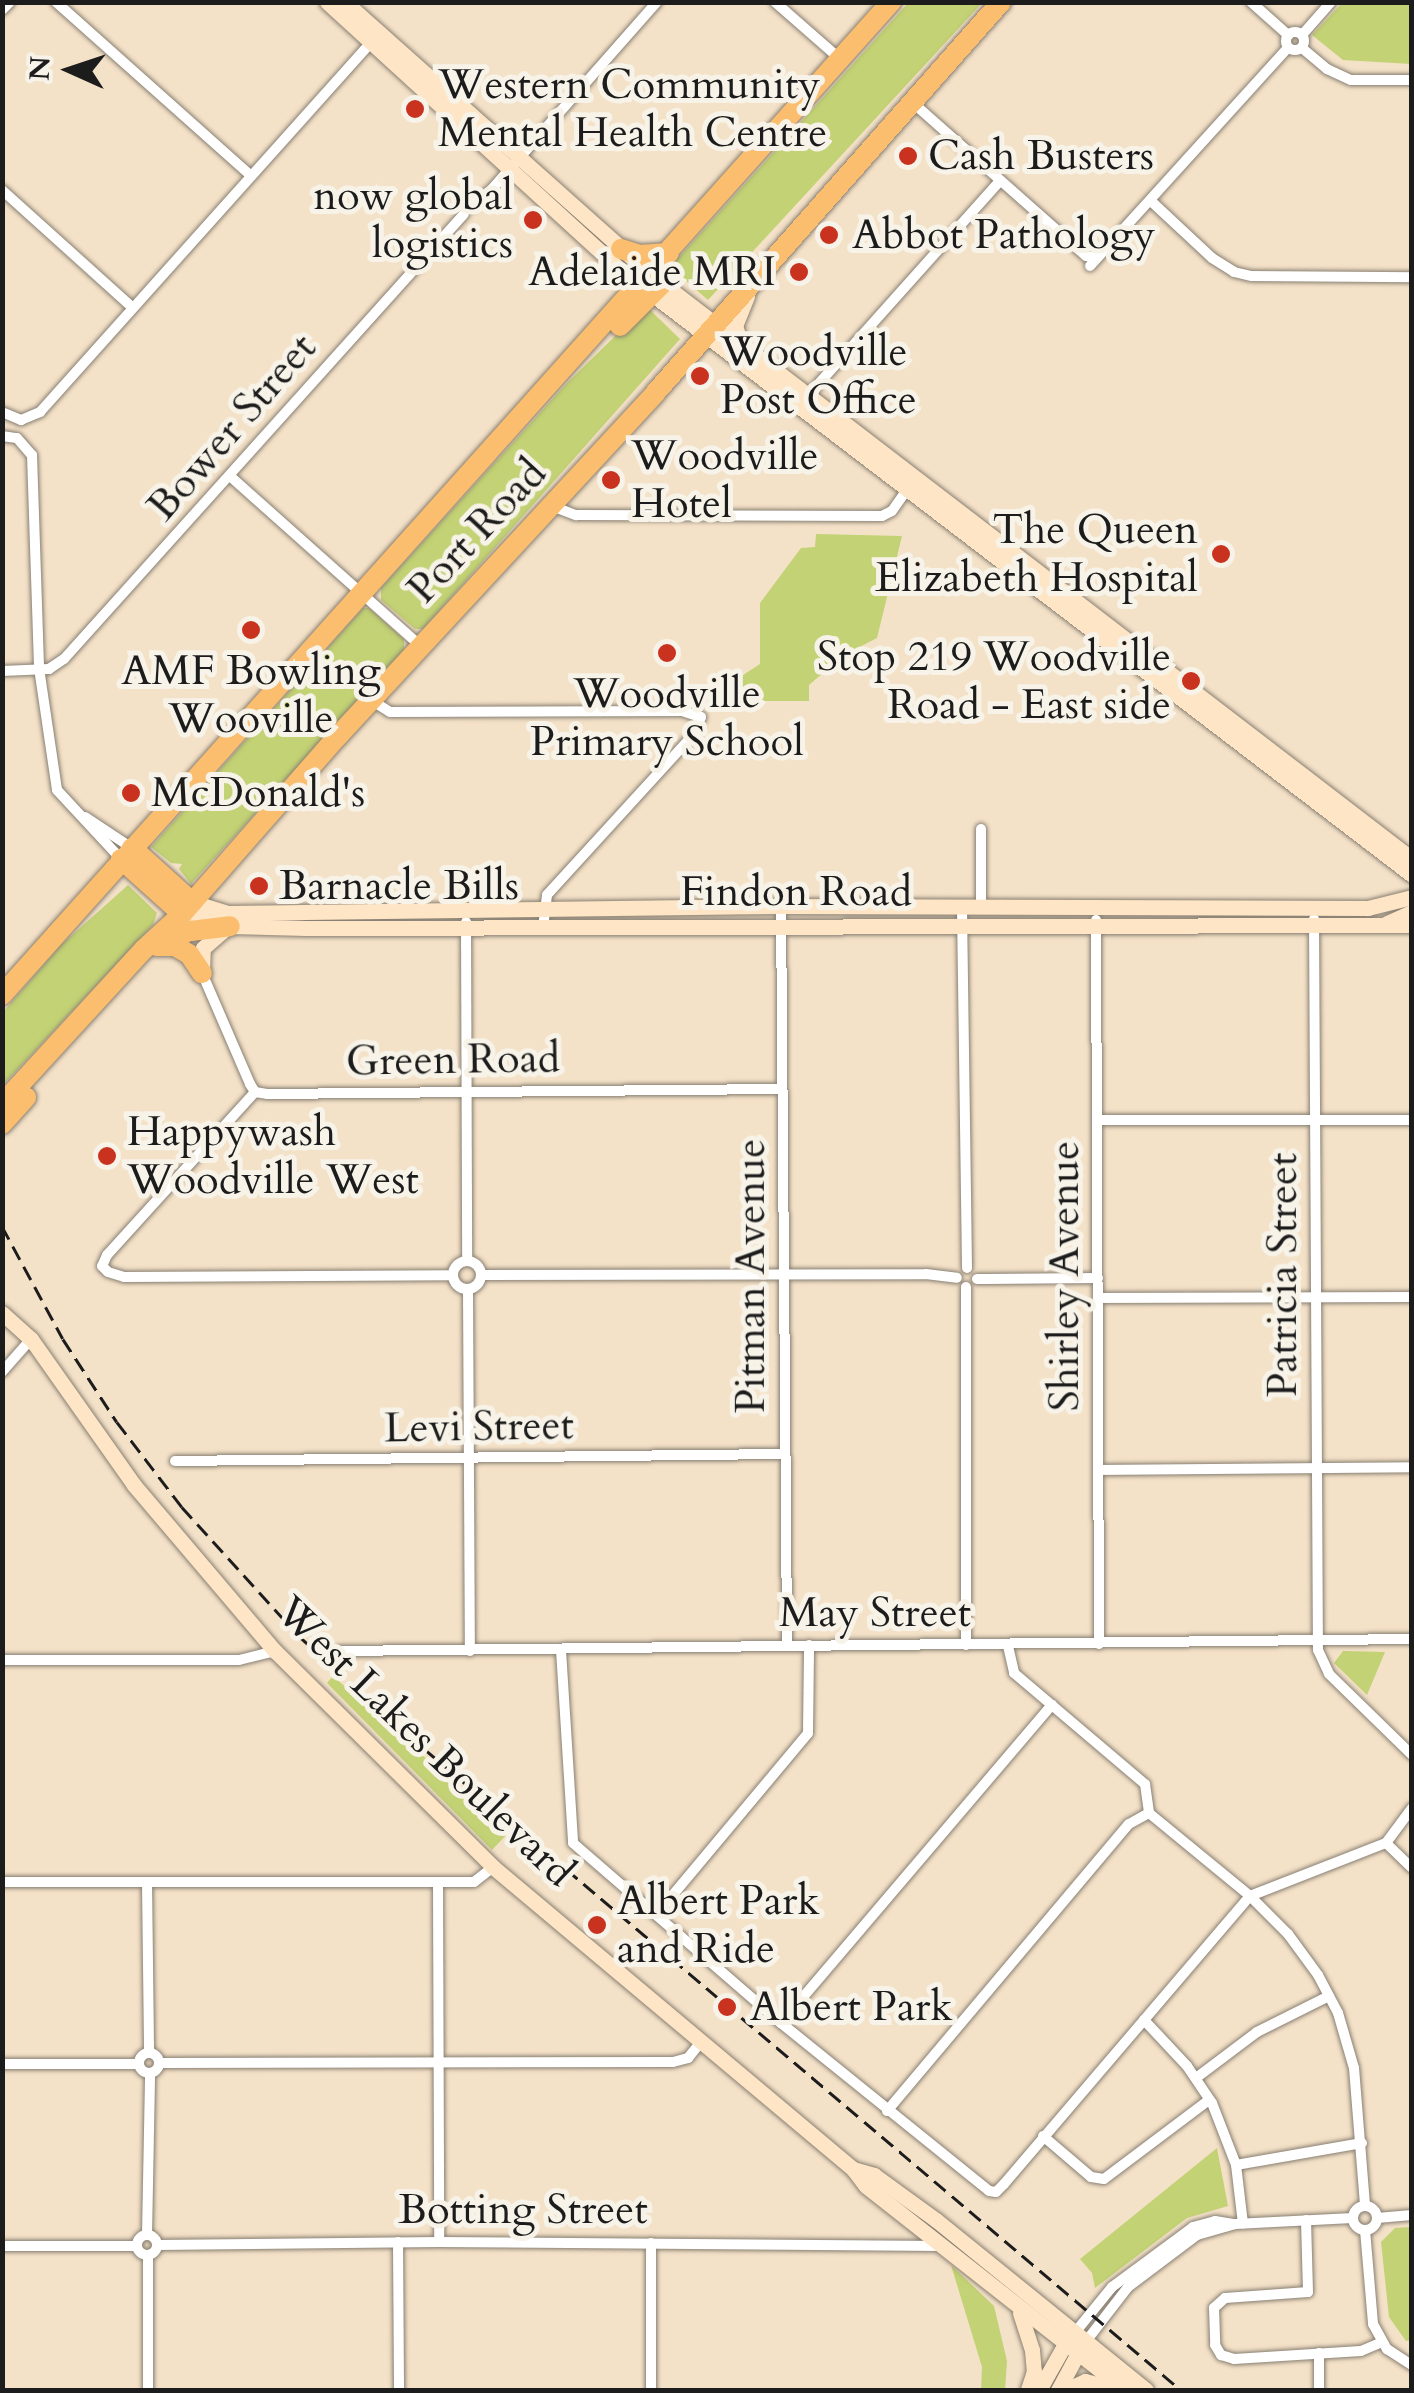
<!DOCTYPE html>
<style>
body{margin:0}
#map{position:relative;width:1414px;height:2393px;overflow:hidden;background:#f4e2c8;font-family:Cardo,serif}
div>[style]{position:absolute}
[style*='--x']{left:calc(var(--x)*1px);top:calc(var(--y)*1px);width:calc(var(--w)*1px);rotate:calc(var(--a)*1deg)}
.green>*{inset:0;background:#c2d274}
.roads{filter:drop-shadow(0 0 2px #887f72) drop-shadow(0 0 2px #887f72)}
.street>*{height:10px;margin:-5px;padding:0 5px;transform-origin:5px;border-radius:5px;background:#fff}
.street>.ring{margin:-5px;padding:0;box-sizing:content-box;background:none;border:10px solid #fff;border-radius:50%}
.secondary>*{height:15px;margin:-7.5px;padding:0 7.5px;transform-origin:7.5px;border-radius:7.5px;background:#fde5c5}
.highway>*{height:20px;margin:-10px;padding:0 10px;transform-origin:10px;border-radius:10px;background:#fbbe6e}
.rail>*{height:2.5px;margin-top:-1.25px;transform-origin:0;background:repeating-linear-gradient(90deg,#1c1c1c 0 15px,transparent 0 23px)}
.dots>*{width:28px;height:28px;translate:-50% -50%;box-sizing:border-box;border:5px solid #f7f3e8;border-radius:50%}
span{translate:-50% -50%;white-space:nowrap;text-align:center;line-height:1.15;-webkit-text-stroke:10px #f7f3e8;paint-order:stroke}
.poi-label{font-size:42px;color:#1c1c1c}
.left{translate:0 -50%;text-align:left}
.right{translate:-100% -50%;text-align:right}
.street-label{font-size:42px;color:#1c1c1c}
.frame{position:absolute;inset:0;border:5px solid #1c1c1c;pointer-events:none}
.north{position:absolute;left:20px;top:20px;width:100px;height:100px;-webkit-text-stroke:8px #f7f3e8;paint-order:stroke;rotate:273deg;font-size:28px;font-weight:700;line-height:40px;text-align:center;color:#1c1c1c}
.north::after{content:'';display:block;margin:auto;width:35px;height:45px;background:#1c1c1c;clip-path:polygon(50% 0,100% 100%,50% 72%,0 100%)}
</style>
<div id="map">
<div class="green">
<i style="clip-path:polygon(908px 3px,982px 3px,708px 300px,670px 267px)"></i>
<i style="clip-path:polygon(1342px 3px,1411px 3px,1411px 64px,1343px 60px,1312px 35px)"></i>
<i style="clip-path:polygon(646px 306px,680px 339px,423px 629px,415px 629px,381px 600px,381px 588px,566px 384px)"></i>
<i style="clip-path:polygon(816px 534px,902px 536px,877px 638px,844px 655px,809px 685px,809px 701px,733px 701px,734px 681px,760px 664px,760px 603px,801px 548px,815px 547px)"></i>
<i style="clip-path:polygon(363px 608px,369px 608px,404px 639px,404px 650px,191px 884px,179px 869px,182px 864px,171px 863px,151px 847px)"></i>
<i style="clip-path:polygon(128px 885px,157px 913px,153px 925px,3px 1085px,3px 1012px,61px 945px)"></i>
<i style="clip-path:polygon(1343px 1651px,1385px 1652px,1367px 1695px,1334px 1663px)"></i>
<i style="clip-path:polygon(333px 1676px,509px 1832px,492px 1850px,327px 1683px)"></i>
<i style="clip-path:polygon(1217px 2148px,1228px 2206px,1187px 2218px,1095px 2288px,1092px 2273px,1080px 2259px)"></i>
<i style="clip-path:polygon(1411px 2227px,1411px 2340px,1406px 2341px,1389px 2317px,1381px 2242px,1395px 2228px)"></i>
<i style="clip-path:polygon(951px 2265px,994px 2306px,1007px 2361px,1005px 2390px,981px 2390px,982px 2367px)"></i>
</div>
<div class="roads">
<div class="street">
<i style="--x:56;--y:2;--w:261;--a:41.7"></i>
<i style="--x:775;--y:2;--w:86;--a:41.2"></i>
<i style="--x:1251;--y:2;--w:50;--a:41.7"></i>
<i style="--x:2;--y:10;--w:11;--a:-45"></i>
<i class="ring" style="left:1286px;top:32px;width:8px;height:8px"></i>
<i style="--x:1302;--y:35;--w:44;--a:-48.7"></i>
<i style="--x:1302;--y:48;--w:33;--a:40"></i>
<i style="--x:1327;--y:69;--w:26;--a:25"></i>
<i style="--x:1351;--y:80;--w:61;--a:0"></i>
<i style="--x:912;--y:102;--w:232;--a:41.5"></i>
<i style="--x:1086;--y:256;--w:11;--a:10"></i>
<i style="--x:2;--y:190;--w:175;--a:42"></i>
<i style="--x:1152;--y:202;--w:82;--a:43"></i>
<i style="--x:1212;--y:258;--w:26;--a:32"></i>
<i style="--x:1234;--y:272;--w:18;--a:13"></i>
<i style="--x:1252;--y:276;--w:160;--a:0.4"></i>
<i style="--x:470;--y:207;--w:28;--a:-39"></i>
<i style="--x:492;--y:189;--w:249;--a:-48.6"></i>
<i style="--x:1090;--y:266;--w:294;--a:-47.8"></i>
<i style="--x:804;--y:400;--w:294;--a:-48.2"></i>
<i style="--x:2;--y:412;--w:21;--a:23"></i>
<i style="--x:21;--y:420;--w:21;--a:-23"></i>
<i style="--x:40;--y:412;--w:502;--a:-48.15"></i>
<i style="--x:2;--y:436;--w:15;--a:8"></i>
<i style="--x:17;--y:438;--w:23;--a:49"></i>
<i style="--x:32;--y:455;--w:213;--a:88.1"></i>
<i style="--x:39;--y:668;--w:123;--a:81.6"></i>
<i style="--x:57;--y:790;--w:94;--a:47.2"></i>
<i style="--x:231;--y:477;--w:254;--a:41.7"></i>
<i style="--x:552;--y:506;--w:26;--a:21"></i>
<i style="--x:576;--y:515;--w:306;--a:0.2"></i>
<i style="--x:882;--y:516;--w:11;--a:-27"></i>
<i style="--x:892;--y:511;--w:29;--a:-55"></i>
<i style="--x:2;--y:671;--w:47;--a:-2.4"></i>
<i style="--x:49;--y:669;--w:18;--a:-34"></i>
<i style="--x:64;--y:659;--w:598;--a:-48.05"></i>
<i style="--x:371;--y:700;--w:22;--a:32"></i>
<i style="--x:390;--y:712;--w:292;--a:-0.2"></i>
<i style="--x:682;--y:711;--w:20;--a:18"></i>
<i style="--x:701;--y:717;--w:18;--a:112"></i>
<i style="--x:694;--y:734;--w:218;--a:132.4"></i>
<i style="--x:547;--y:895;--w:32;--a:97"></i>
<i style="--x:85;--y:817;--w:56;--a:33.4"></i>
<i style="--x:781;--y:906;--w:739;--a:89.53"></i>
<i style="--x:962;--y:909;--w:359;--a:89.2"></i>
<i style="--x:981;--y:909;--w:80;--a:-90"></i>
<i style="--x:1314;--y:919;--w:731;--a:89.69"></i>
<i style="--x:1318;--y:1650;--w:26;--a:65"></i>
<i style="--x:1329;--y:1674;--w:116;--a:44.3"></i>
<i style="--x:1096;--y:920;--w:724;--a:89.76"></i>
<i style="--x:466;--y:922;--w:339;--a:89.8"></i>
<i style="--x:202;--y:973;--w:121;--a:66.6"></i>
<i style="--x:250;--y:1084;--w:9;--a:58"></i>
<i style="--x:255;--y:1092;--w:12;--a:9"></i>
<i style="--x:267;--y:1094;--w:515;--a:-0.56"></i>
<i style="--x:255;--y:1092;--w:220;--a:132.2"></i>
<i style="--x:107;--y:1255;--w:12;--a:114"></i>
<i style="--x:102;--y:1266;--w:8;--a:45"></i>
<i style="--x:108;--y:1272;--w:17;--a:17"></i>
<i style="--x:124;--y:1277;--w:329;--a:-0.3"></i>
<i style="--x:1097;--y:1120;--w:315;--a:0"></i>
<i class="ring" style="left:453px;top:1261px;width:18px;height:18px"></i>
<i style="--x:481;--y:1275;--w:445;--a:-0.1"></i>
<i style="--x:926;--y:1274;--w:31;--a:7"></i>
<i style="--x:977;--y:1279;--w:121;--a:-0.5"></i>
<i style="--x:468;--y:1289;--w:362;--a:89.7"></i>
<i style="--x:1099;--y:1298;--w:313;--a:-0.2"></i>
<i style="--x:2;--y:1372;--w:44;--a:-48.7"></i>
<i style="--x:175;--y:1461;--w:609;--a:-0.66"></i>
<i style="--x:1099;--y:1470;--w:313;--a:-0.5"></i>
<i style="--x:966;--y:1645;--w:358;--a:-90"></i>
<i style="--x:1008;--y:1646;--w:28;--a:77"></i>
<i style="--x:1014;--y:1673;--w:172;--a:40.3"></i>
<i style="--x:1145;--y:1784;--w:29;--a:82"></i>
<i style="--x:1149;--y:1813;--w:131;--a:39.4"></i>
<i style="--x:1250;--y:1896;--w:54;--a:45"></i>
<i style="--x:1288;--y:1934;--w:51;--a:53.8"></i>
<i style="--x:1318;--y:1975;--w:43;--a:62.2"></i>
<i style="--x:1338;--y:2013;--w:57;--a:73.8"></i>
<i style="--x:1354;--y:2068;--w:137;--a:85.4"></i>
<i style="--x:561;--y:1650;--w:193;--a:86.4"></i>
<i style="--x:573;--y:1843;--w:275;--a:40.9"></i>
<i style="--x:781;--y:2023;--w:267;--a:38.9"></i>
<i style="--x:989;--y:2191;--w:7;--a:8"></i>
<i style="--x:996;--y:2192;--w:11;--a:-45"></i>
<i style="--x:1004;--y:2184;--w:379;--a:-49.5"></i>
<i style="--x:1250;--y:1896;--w:146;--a:-21.3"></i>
<i style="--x:1386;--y:1843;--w:44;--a:-53.4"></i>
<i style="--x:339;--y:1651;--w:1073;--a:-0.64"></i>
<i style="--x:2;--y:1660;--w:237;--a:0"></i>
<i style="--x:239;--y:1660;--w:37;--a:-14"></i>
<i style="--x:1386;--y:1843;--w:36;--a:44"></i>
<i style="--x:2;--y:1882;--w:472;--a:0"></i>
<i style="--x:474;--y:1882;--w:24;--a:-38"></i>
<i style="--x:147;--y:1882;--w:171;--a:89.3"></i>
<i style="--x:438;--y:1882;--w:360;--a:89.8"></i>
<i style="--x:656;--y:1915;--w:237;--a:-50.1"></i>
<i style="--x:808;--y:1733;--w:88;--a:-89.3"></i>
<i style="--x:1144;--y:2020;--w:63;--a:46.9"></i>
<i style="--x:1187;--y:2066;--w:45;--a:56"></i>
<i style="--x:1212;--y:2103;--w:66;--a:68.8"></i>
<i style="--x:1236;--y:2165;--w:59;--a:83.2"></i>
<i style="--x:781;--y:2023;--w:418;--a:-49.6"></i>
<i class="ring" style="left:139px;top:2053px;width:10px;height:10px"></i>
<i style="--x:160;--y:2063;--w:513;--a:-0.11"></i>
<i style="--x:673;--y:2062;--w:16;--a:-15"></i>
<i style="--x:688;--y:2058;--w:21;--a:-51"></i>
<i style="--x:2;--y:2064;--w:137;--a:0"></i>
<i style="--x:1196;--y:2078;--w:76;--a:-37"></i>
<i style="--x:1257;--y:2032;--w:80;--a:-26.6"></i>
<i style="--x:887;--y:2111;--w:375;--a:-49.9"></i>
<i style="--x:1129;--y:1824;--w:23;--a:-29"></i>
<i style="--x:1043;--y:2136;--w:63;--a:40.5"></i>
<i style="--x:1091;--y:2177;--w:13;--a:9"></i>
<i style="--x:1104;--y:2179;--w:131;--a:-37"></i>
<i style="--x:1236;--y:2165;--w:128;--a:-9.9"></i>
<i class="ring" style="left:1353px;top:2206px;width:14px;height:14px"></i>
<i style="--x:1377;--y:2218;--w:35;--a:-5"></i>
<i style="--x:1306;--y:2220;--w:72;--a:88.4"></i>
<i style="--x:1308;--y:2292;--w:83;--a:175.9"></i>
<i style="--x:1225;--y:2298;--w:15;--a:138"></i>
<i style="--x:1214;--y:2308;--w:37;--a:88"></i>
<i style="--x:1215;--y:2345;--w:12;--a:59"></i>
<i style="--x:1221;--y:2355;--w:14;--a:17"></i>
<i style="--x:1234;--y:2359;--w:127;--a:-3.6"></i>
<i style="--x:1361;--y:2351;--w:23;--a:-23"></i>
<i style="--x:1365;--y:2230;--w:94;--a:85.1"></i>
<i style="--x:1373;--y:2324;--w:29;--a:61"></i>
<i style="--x:1387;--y:2349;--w:30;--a:33"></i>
<i class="ring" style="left:137px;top:2235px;width:10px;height:10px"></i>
<i style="--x:147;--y:2235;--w:161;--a:-88.9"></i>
<i style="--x:398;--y:2242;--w:148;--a:89.6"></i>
<i style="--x:651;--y:2243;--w:147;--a:90"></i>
<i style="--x:157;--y:2245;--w:282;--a:-0.6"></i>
<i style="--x:439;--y:2242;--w:502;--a:0.46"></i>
<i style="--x:2;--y:2246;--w:134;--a:0"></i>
<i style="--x:148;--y:2256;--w:134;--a:90"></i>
<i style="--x:1073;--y:2335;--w:62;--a:-50.9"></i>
<i style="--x:1112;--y:2287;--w:101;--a:-36.5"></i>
<i style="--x:1193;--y:2227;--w:23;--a:-15"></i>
<i style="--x:1215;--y:2221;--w:20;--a:9"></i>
<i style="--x:1235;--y:2224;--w:118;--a:-2.9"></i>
<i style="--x:1084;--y:2344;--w:72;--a:-52.3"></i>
<i style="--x:1128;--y:2287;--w:86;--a:-37"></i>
<i style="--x:1197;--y:2235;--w:40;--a:-16"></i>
<i style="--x:1319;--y:2353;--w:37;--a:90"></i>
</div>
<div class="secondary">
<i style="--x:327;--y:2;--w:394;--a:42.4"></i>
<i style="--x:618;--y:268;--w:999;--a:37.4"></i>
<i style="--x:345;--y:2;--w:409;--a:41.7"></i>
<i style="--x:650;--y:274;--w:961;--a:37.51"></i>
<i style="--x:741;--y:344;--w:19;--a:-108"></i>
<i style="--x:735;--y:326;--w:32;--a:-68"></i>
<i style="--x:192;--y:902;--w:38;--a:17"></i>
<i style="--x:228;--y:913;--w:553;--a:-0.73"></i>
<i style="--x:781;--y:906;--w:587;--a:0.2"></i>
<i style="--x:1368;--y:908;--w:45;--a:-14"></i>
<i style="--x:182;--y:914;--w:49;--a:14"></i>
<i style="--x:230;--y:926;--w:76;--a:1.5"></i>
<i style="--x:306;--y:928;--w:1106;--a:-0.16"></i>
<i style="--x:1387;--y:923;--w:27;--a:-24"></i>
<i style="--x:202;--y:973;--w:25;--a:-88"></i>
<i style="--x:203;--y:948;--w:30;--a:-41"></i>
<i style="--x:2;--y:1313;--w:39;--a:42"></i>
<i style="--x:31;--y:1339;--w:179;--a:54.8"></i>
<i style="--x:134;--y:1485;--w:218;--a:49.7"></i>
<i style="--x:275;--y:1651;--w:307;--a:44.7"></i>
<i style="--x:493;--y:1867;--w:470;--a:40"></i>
<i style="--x:853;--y:2169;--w:21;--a:53"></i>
<i style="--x:866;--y:2186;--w:330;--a:38.2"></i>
<i style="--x:853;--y:2169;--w:22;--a:16"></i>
<i style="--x:874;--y:2175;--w:77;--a:36"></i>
<i style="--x:936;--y:2220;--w:270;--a:39"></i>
<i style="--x:1020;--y:2313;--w:39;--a:72"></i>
<i style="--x:1032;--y:2350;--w:21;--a:85"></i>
<i style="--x:1034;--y:2371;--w:20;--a:108"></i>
<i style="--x:1039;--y:2390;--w:53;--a:-60.5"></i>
<i style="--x:1058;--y:2390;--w:42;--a:-61.6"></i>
<i style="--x:1065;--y:2390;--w:22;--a:-24"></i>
<i style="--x:1085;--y:2381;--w:29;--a:14"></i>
</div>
<div class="highway">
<i style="--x:621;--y:249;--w:19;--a:18"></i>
<i style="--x:639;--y:255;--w:30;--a:-4"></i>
<i style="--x:620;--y:326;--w:59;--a:-45"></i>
<i style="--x:132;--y:848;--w:81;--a:42"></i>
<i style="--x:121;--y:859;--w:82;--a:42"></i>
<i style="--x:160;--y:942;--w:33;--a:-20"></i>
<i style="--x:191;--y:931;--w:39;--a:-7"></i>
<i style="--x:156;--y:946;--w:19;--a:0"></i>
<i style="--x:175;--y:946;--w:16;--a:30"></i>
<i style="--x:189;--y:954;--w:23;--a:56"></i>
<i style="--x:2;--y:995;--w:1333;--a:-48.16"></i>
<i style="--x:2;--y:1104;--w:210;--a:-47.5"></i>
<i style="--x:144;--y:949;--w:52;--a:-42.6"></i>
<i style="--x:182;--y:914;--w:237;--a:-48.8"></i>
<i style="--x:338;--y:736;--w:468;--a:-47.2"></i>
<i style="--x:656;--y:392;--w:521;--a:-48.5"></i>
<i style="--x:2;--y:1124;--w:36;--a:-48"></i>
</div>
</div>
<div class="rail">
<i style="--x:2;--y:1226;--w:128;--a:61.6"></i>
<i style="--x:63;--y:1339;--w:99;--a:57"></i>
<i style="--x:117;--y:1422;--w:107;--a:52.6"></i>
<i style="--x:182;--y:1507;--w:174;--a:47.8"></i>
<i style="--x:299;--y:1636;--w:147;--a:42.2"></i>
<i style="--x:408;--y:1735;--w:1013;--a:40.28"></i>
</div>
<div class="dots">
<i style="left:415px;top:109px;background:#c8321e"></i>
<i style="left:908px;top:156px;background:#c8321e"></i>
<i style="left:533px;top:220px;background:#c8321e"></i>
<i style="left:829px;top:235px;background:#c8321e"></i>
<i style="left:799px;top:272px;background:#c8321e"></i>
<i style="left:700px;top:376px;background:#c8321e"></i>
<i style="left:611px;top:480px;background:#c8321e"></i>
<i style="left:1221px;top:554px;background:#c8321e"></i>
<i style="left:251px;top:630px;background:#c8321e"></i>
<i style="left:667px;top:653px;background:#c8321e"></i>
<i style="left:1191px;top:681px;background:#c8321e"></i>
<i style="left:131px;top:793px;background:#c8321e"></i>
<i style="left:259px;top:886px;background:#c8321e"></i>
<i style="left:107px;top:1156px;background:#c8321e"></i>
<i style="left:597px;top:1925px;background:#c8321e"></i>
<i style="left:727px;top:2007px;background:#c8321e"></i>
</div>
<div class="poi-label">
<span class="left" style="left:438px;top:109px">Western Community<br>Mental Health Centre</span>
<span class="left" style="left:928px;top:156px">Cash Busters</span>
<span class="right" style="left:513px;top:220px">now global<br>logistics</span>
<span class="left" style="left:852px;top:235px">Abbot Pathology</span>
<span class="right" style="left:776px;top:272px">Adelaide MRI</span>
<span class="left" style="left:720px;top:376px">Woodville<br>Post Office</span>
<span class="left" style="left:631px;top:480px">Woodville<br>Hotel</span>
<span class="right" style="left:1198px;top:554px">The Queen<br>Elizabeth Hospital</span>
<span class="right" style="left:1171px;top:681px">Stop 219 Woodville<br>Road - East side</span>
<span style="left:251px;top:695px">AMF Bowling<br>Wooville</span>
<span style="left:667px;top:718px">Woodville<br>Primary School</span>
<span class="left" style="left:151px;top:793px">McDonald's</span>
<span class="left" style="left:279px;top:886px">Barnacle Bills</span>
<span class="left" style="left:127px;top:1156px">Happywash<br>Woodville West</span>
<span class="left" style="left:617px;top:1925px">Albert Park<br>and Ride</span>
<span class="left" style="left:750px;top:2007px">Albert Park</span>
</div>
<div class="street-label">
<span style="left:232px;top:427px;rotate:-49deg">Bower Street</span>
<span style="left:477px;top:531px;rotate:-47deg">Port Road</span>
<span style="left:796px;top:892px">Findon Road</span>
<span style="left:453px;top:1060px;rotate:-1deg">Green Road</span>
<span style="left:1283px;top:1275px;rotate:-90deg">Patricia Street</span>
<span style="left:751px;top:1276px;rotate:-90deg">Pitman Avenue</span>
<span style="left:1065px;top:1276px;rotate:-90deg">Shirley Avenue</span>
<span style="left:479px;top:1427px;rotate:-1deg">Levi Street</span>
<span style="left:875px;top:1613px">May Street</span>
<span style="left:425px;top:1742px;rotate:44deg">West Lakes Boulevard</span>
<span style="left:523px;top:2210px">Botting Street</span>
</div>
<div class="frame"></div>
<div class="north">N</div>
</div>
